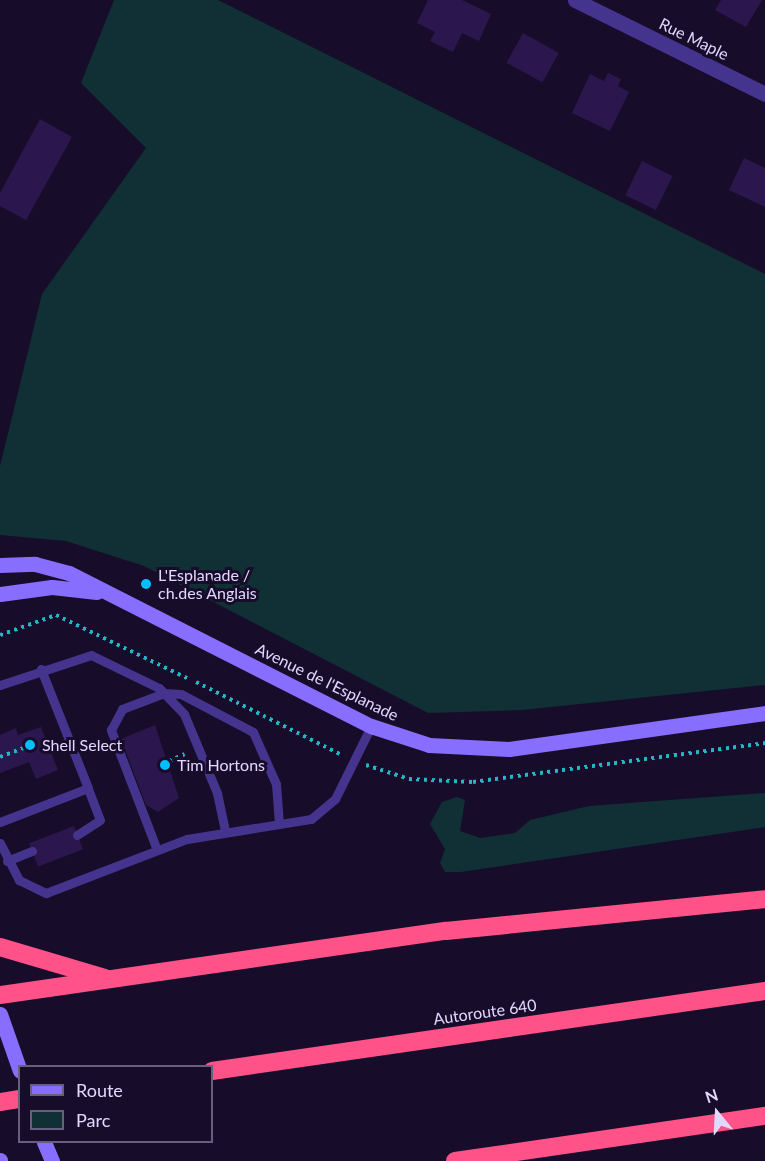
<!DOCTYPE html>
<style>
body{margin:0}
#map{position:relative;width:765px;height:1161px;overflow:hidden;background:#170d2a;font-family:Lato,sans-serif}
div>[style]{position:absolute}
[style*='--x']{left:calc(var(--x)*1px);top:calc(var(--y)*1px);width:calc(var(--w)*1px);rotate:calc(var(--a)*1deg)}
.green>*{inset:0;background:#103035}
.building>*{inset:0;background:#2b174d;transform-origin:0 0}
.path>*{height:4px;margin-top:-2px;transform-origin:0;background:repeating-linear-gradient(90deg,#22b7c7 0 3px,transparent 0 7.5px)}
.lane>*{height:9px;margin:-4.5px;padding:0 4.5px;transform-origin:4.5px;border-radius:4.5px;background:#45348e}
.street>*{height:15px;margin:-7.5px;padding:0 7.5px;transform-origin:7.5px;border-radius:7.5px;background:#45348e}
.secondary>*{height:15px;margin:-7.5px;padding:0 7.5px;transform-origin:7.5px;border-radius:7.5px;background:#886eff}
.highway>*{height:18px;margin:-9px;padding:0 9px;transform-origin:9px;border-radius:9px;background:#ff5289}
.dots>*{width:16px;height:16px;translate:-50% -50%;box-sizing:border-box;border:3px solid #170d2a;border-radius:50%}
span{translate:-50% -50%;white-space:nowrap;text-align:center;line-height:1.15;-webkit-text-stroke:6px #170d2a;paint-order:stroke}
.street-label{font-size:16px;color:#e2d7ff}
.poi-label{font-size:16px;color:#e2d7ff}
.left{translate:0 -50%;text-align:left}
.legend{position:absolute;left:18px;top:1065px;width:195px;height:78px;box-sizing:border-box;background:#170d2a;border:2px solid #685e7f;margin:0;padding:8px 10px;list-style:none;font-size:18px;color:#e2d7ff}
.legend li{display:flex;align-items:center;gap:12px;height:30px}
.legend b{width:30px;border:2px solid #685e7f}
.north{position:absolute;left:687px;top:1083px;width:60px;height:60px;-webkit-text-stroke:4px #170d2a;paint-order:stroke;rotate:342deg;font-size:16px;font-weight:700;line-height:24px;text-align:center;color:#e2d7ff}
.north::after{content:'';display:block;margin:auto;width:21px;height:27px;background:#e2d7ff;clip-path:polygon(50% 0,100% 100%,50% 72%,0 100%)}
</style>
<div id="map">
<div class="green">
<i style="clip-path:polygon(114px 0,218px 0,765px 274px,765px 685px,522px 710px,428px 713px,144px 566px,66px 541px,0 535px,0 466px,42px 294px,146px 148px,81px 83px)"></i>
<i style="clip-path:polygon(765px 793px,765px 827px,461px 872px,445px 872px,440px 863px,445px 849px,430px 824px,442px 802px,457px 797px,465px 800px,460px 831px,480px 838px,515px 833px,530px 820px,589px 806px)"></i>
</div>
<div class="building">
<i style="clip-path:polygon(428px 0,462px 0,491px 14px,479px 41px,462px 33px,453px 52px,430px 41px,435px 32px,417px 23px)"></i>
<i style="clip-path:polygon(721px 0,762px 0,746px 27px,715px 10px)"></i>
<i style="left:523px;top:33px;width:41px;height:34px;rotate:29deg"></i>
<i style="clip-path:polygon(608px 73px,621px 79px,618px 86px,629px 92px,610px 131px,572px 113px,590px 74px,604px 81px)"></i>
<i style="clip-path:polygon(40px 119px,72px 137px,26px 220px,0 206px,0 193px)"></i>
<i style="clip-path:polygon(744px 158px,765px 168px,765px 207px,729px 190px)"></i>
<i style="left:642px;top:161px;width:34px;height:38px;rotate:26deg"></i>
<i style="clip-path:polygon(155px 725px,179px 798px,158px 812px,146px 805px,121px 739px)"></i>
<i style="clip-path:polygon(41px 727px,58px 770px,36px 779px,29px 762px,0 773px,0 735px,16px 728px,18px 735px)"></i>
<i style="left:74px;top:826px;width:25px;height:48px;rotate:69deg"></i>
</div>
<div class="path">
<i style="--x:0;--y:635;--w:59;--a:-19.7"></i>
<i style="--x:56;--y:615;--w:148;--a:25.7"></i>
<i style="--x:196;--y:682;--w:163;--a:26.6"></i>
<i style="--x:0;--y:757;--w:25;--a:-21"></i>
<i style="--x:169;--y:761;--w:17;--a:-24"></i>
<i style="--x:366;--y:765;--w:45;--a:18"></i>
<i style="--x:409;--y:779;--w:64;--a:2.7"></i>
<i style="--x:473;--y:782;--w:295;--a:-7.6"></i>
</div>
<div class="lane">
<i style="--x:0;--y:685;--w:96;--a:-18.2"></i>
<i style="--x:91;--y:655;--w:76;--a:25.9"></i>
<i style="--x:159;--y:688;--w:36;--a:46"></i>
<i style="--x:184;--y:714;--w:86;--a:67.3"></i>
<i style="--x:217;--y:793;--w:40;--a:78"></i>
<i style="--x:0;--y:822;--w:94;--a:-21.1"></i>
<i style="--x:88;--y:788;--w:128;--a:-111.6"></i>
<i style="--x:77;--y:835;--w:27;--a:-33"></i>
<i style="--x:100;--y:820;--w:34;--a:-111"></i>
<i style="--x:0;--y:843;--w:42;--a:62.8"></i>
<i style="--x:19;--y:880;--w:30;--a:26"></i>
<i style="--x:46;--y:893;--w:151;--a:-21"></i>
<i style="--x:187;--y:839;--w:126;--a:-9.2"></i>
<i style="--x:311;--y:819;--w:31;--a:-40"></i>
<i style="--x:335;--y:799;--w:81;--a:-63.7"></i>
<i style="--x:157;--y:850;--w:129;--a:-111"></i>
<i style="--x:111;--y:730;--w:24;--a:-62"></i>
<i style="--x:122;--y:709;--w:45;--a:-20.9"></i>
<i style="--x:164;--y:693;--w:17;--a:3"></i>
<i style="--x:181;--y:694;--w:81;--a:27.8"></i>
<i style="--x:253;--y:732;--w:57;--a:66.1"></i>
<i style="--x:276;--y:784;--w:40;--a:85.7"></i>
<i style="--x:7;--y:861;--w:27;--a:-22"></i>
</div>
<div class="street">
<i style="--x:575;--y:0;--w:212;--a:26.3"></i>
</div>
<div class="secondary">
<i style="--x:0;--y:565;--w:35;--a:-2"></i>
<i style="--x:35;--y:564;--w:35;--a:15"></i>
<i style="--x:69;--y:573;--w:339;--a:26.9"></i>
<i style="--x:371;--y:726;--w:61;--a:18.1"></i>
<i style="--x:429;--y:745;--w:80;--a:2.9"></i>
<i style="--x:509;--y:749;--w:259;--a:-8"></i>
<i style="--x:0;--y:594;--w:52;--a:-7.7"></i>
<i style="--x:52;--y:587;--w:45;--a:6.3"></i>
<i style="--x:0;--y:1014;--w:60;--a:70.7"></i>
<i style="--x:44;--y:1142;--w:21;--a:67"></i>
<i style="--x:0;--y:1160;--w:1;--a:90"></i>
</div>
<div class="highway">
<i style="--x:0;--y:947;--w:109;--a:16.4"></i>
<i style="--x:0;--y:995;--w:451;--a:-8.2"></i>
<i style="--x:446;--y:931;--w:321;--a:-5.7"></i>
<i style="--x:212;--y:1071;--w:559;--a:-8.23"></i>
<i style="--x:0;--y:1102;--w:20;--a:-9"></i>
<i style="--x:455;--y:1161;--w:313;--a:-8.3"></i>
</div>
<div class="dots">
<i style="left:146px;top:584px;background:#03beff"></i>
<i style="left:30px;top:745px;background:#03beff"></i>
<i style="left:165px;top:765px;background:#03beff"></i>
</div>
<div class="street-label">
<span style="left:694px;top:39px;rotate:26deg">Rue Maple</span>
<span style="left:327px;top:682px;rotate:26deg">Avenue de l'Esplanade</span>
<span style="left:485px;top:1012px;rotate:-8deg">Autoroute 640</span>
</div>
<div class="poi-label">
<span class="left" style="left:158px;top:584px">L'Esplanade /<br>ch.des Anglais</span>
<span class="left" style="left:42px;top:745px">Shell Select</span>
<span class="left" style="left:177px;top:765px">Tim Hortons</span>
</div>
<ul class="legend">
<li><b style="height:8px;background:#886eff"></b>Route</li>
<li><b style="height:16px;background:#103035"></b>Parc</li>
</ul>
<div class="north">N</div>
</div>
